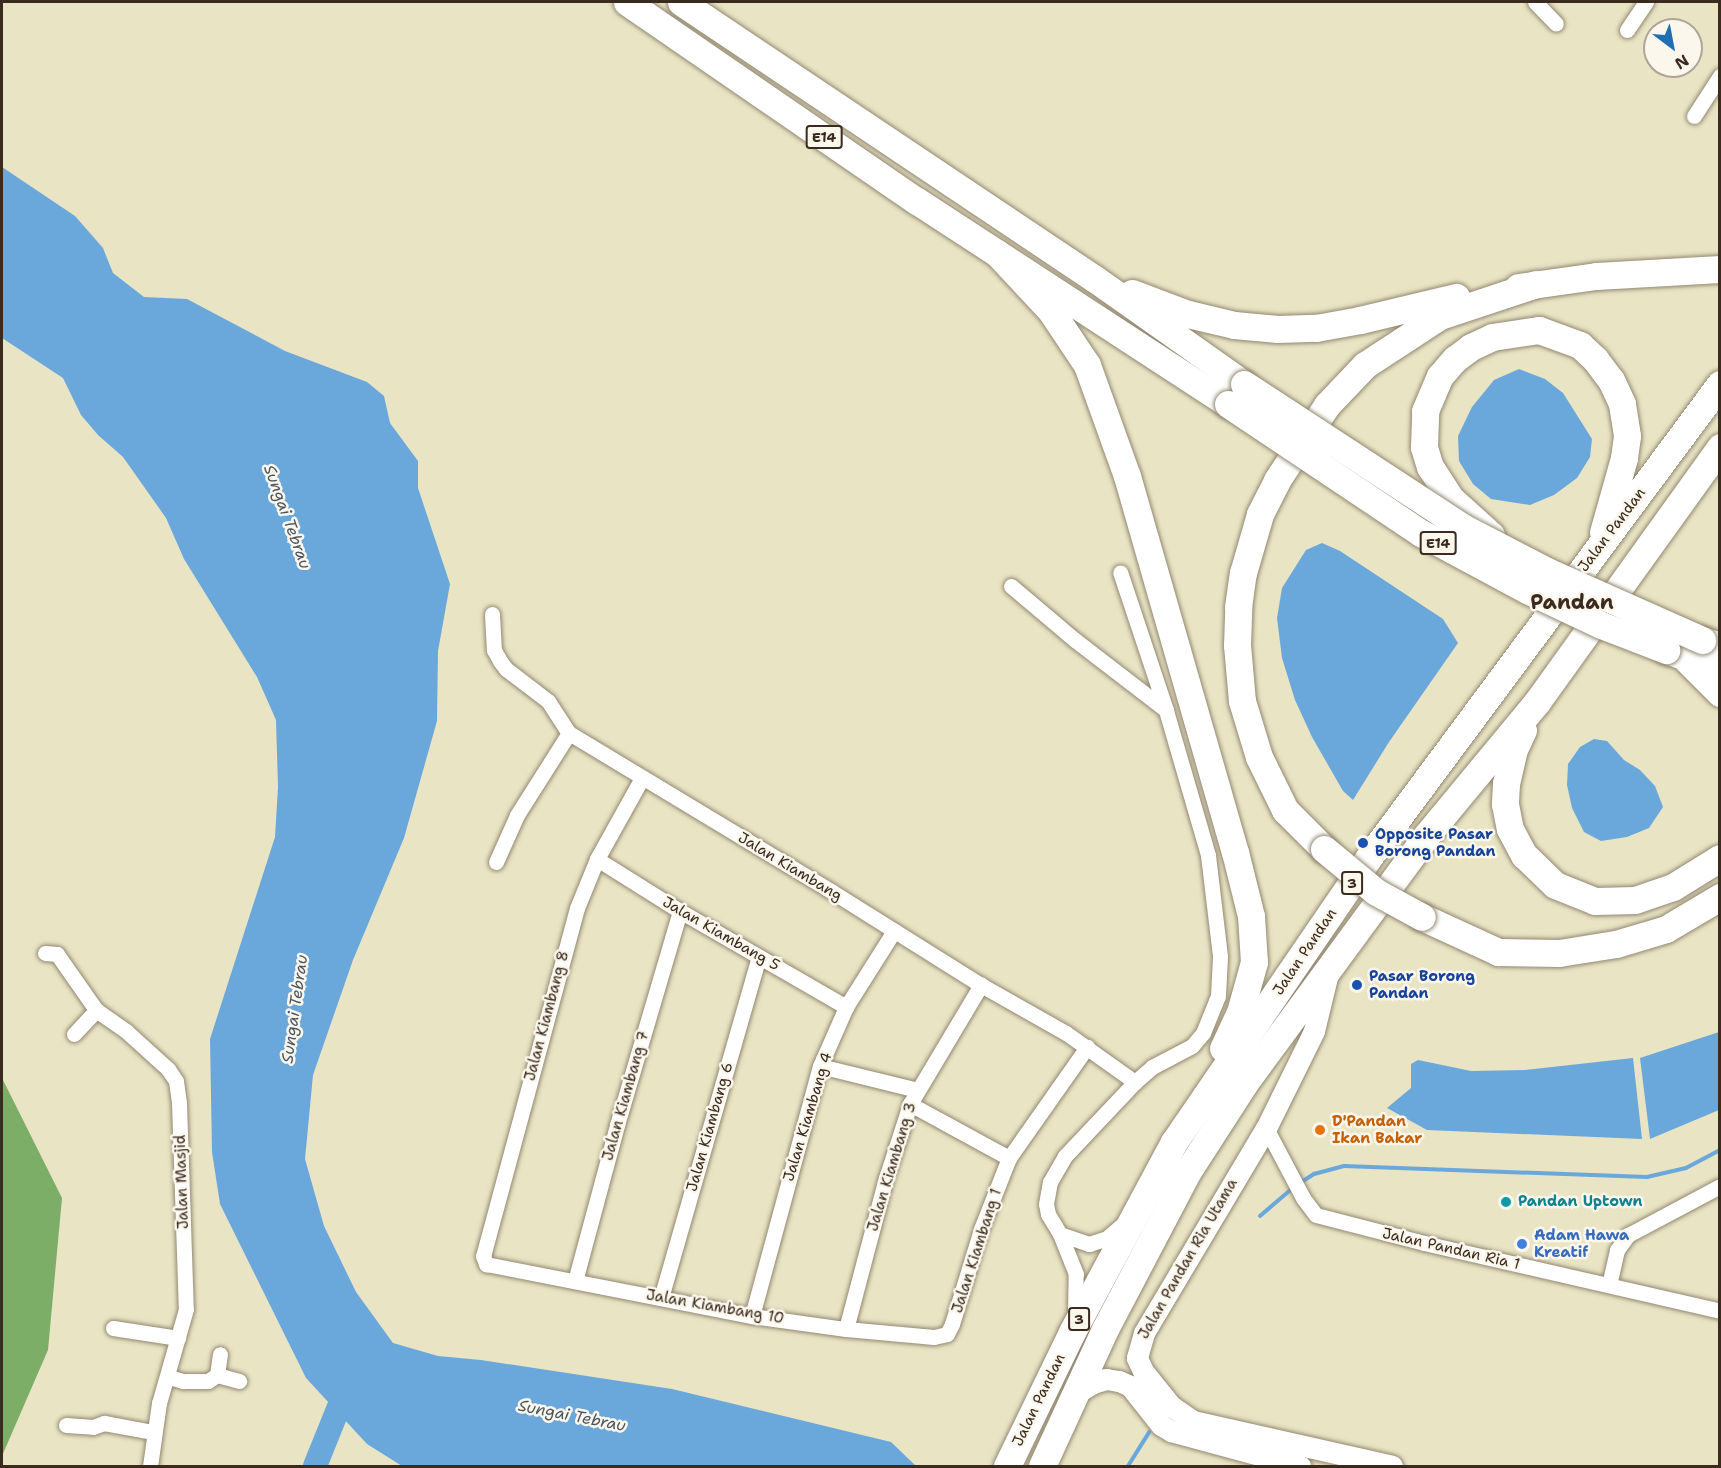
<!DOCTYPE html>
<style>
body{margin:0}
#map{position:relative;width:1721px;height:1468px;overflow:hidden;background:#e9e4c4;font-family:"Shantell Sans",sans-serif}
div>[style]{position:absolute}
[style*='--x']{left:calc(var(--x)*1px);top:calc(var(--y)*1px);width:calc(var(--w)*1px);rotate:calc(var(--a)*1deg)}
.forest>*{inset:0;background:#7dae68}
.water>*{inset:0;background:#6aa8dc}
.stream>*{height:4px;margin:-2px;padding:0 2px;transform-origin:2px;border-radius:2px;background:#6aa8dc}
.river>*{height:24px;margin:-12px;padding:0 12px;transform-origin:12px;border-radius:12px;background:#6aa8dc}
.roads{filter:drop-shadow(0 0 2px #928771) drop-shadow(0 0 2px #928771)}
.street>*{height:15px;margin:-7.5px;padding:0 7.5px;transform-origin:7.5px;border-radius:7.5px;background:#fff}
.secondary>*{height:21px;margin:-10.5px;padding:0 10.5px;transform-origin:10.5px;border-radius:10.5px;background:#fff}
.highway>*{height:27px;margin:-13.5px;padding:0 13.5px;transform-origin:13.5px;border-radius:13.5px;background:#fff}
.bridges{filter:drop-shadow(0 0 2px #928771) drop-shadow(0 0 2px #928771)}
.highway-bridge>*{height:27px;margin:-13.5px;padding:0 13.5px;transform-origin:13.5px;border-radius:13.5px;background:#fff}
.dots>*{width:16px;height:16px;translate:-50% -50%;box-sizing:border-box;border:3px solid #fbf7ec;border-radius:50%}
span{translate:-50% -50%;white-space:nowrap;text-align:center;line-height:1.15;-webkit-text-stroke:5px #fbf7ec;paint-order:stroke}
.shield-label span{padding:2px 4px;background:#fbf7ec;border:2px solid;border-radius:4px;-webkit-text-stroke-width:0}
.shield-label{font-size:14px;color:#3b2a1e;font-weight:700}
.street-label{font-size:15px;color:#3b2a1e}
.transit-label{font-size:15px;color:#164399;font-weight:700}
.left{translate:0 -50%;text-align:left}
.food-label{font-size:15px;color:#c56008;font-weight:700}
.culture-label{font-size:15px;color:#0d838f;font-weight:700}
.shop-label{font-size:15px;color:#366cbe;font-weight:700}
.water-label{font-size:16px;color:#4b5660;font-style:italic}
.district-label{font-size:21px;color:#3b2a1e;font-weight:700}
.frame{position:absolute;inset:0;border:3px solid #3b2a1e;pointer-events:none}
.north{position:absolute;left:1643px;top:18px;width:60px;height:60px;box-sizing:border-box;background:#fbf7ec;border:2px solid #aea59a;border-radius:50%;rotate:148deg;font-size:16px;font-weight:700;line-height:24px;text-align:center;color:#3b2a1e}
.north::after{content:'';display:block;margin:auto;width:21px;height:27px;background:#1f6fb2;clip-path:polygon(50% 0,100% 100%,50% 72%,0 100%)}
</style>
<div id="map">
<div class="forest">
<i style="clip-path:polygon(2px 1078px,62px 1198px,48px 1350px,2px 1456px)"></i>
</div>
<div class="water">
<i style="clip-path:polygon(2px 167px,75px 216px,103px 248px,113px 273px,144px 297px,187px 299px,285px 351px,367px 382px,384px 396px,390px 423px,418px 461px,418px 488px,450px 584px,438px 651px,437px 721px,404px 838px,353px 960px,313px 1075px,305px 1159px,324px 1226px,356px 1292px,393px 1343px,438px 1356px,481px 1360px,672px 1389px,891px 1442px,916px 1466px,948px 1466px,402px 1466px,367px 1444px,306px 1378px,220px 1204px,212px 1152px,210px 1039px,275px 837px,278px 787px,276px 720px,257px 677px,184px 559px,166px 518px,123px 457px,98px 435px,81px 415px,63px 378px,2px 338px)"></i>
<i style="clip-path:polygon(1519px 369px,1545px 379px,1563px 393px,1592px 439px,1590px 457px,1577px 478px,1554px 495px,1530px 505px,1491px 499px,1473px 484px,1459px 461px,1458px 436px,1472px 407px,1494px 380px)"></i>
<i style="clip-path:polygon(1322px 543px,1340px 551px,1443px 619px,1458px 643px,1389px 742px,1353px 800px,1343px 791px,1312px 737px,1295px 700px,1282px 658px,1277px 618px,1282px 588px,1306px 550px)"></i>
<i style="clip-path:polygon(1594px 739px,1607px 741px,1624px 760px,1640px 770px,1655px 786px,1663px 807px,1649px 828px,1627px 837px,1601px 841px,1584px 832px,1572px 808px,1567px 785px,1568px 764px,1580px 747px)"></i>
<i style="clip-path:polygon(1719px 1032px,1719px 1110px,1650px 1139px,1640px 1058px)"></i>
<i style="clip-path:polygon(1633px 1058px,1642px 1139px,1427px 1130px,1387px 1108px,1411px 1088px,1411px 1064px,1418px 1060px,1471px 1071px,1525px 1070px)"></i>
</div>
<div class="stream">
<i style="--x:1300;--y:1183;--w:17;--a:-33"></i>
<i style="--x:1314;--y:1174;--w:31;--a:-15"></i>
<i style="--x:1344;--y:1166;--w:303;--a:2.1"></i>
<i style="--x:1647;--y:1177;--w:40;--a:-13"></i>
<i style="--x:1686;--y:1168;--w:38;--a:-28"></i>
<i style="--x:1260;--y:1216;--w:45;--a:-40.5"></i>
<i style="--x:1128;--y:1466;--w:40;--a:-58"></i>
</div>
<div class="river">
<i style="--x:315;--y:1466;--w:91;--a:-68"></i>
</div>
<div class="roads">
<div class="street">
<i style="--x:1535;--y:2;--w:30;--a:46"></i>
<i style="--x:1627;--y:30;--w:34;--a:-56"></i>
<i style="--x:1694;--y:116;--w:48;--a:-57"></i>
<i style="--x:1011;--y:586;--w:84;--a:40.2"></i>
<i style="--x:1075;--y:640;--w:115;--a:37.6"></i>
<i style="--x:492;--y:614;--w:36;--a:87"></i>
<i style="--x:494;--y:650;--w:13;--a:61"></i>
<i style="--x:500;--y:661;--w:10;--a:53"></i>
<i style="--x:506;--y:669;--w:53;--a:37.3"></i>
<i style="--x:548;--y:701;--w:38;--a:57"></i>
<i style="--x:642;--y:778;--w:93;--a:119.1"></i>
<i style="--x:597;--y:859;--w:53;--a:112.2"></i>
<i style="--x:577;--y:908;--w:360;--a:105.1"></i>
<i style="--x:483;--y:1256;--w:9;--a:69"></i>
<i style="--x:486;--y:1264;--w:271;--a:11.1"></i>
<i style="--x:752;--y:1316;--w:95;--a:7.9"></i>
<i style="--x:846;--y:1329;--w:88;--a:5.2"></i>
<i style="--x:934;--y:1337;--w:13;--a:-13"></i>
<i style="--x:947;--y:1334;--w:11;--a:-63"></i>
<i style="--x:952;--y:1324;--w:99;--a:-73"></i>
<i style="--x:981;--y:1229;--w:76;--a:-68.5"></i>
<i style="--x:1009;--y:1158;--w:136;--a:-54.9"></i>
<i style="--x:597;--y:859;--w:98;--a:32.1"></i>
<i style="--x:680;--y:911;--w:192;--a:30"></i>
<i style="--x:496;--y:862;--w:51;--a:-65.9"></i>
<i style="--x:517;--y:815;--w:97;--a:-57.6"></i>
<i style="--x:569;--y:733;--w:306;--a:31.1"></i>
<i style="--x:831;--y:891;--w:177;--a:32.1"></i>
<i style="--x:981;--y:985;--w:98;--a:29.5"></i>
<i style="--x:1066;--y:1033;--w:85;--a:35.4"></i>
<i style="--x:45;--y:953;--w:12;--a:5"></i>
<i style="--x:57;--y:954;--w:68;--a:55.1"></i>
<i style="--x:96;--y:1010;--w:37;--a:35"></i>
<i style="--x:126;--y:1031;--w:57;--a:42.1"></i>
<i style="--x:168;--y:1069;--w:14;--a:56"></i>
<i style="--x:176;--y:1081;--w:22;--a:82"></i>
<i style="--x:179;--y:1103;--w:206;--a:88.1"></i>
<i style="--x:186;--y:1309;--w:98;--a:106"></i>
<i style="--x:159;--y:1403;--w:64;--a:98.1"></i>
<i style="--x:74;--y:1034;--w:33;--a:-47"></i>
<i style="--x:820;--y:1066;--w:101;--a:13.8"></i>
<i style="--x:910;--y:1104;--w:113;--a:28.6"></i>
<i style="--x:1266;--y:1128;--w:79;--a:62.1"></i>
<i style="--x:1303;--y:1198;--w:21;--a:53"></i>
<i style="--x:1316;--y:1215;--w:112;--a:14.5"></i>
<i style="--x:1424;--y:1243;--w:304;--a:12.9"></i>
<i style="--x:1060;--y:1234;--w:31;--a:19"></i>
<i style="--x:1089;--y:1244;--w:19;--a:-18"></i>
<i style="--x:1107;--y:1238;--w:18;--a:-41"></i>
<i style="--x:575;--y:1281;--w:162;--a:-74.9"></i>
<i style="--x:617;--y:1125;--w:223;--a:-73.6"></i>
<i style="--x:1609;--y:1285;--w:36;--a:-77"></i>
<i style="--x:1617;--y:1250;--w:19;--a:-54"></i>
<i style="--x:1628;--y:1235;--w:104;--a:-28"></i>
<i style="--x:661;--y:1298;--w:355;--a:-74"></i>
<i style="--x:1075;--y:1313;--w:39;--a:-89"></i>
<i style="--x:1076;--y:1274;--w:43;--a:-111.8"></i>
<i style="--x:1060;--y:1234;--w:23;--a:-121"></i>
<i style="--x:1048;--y:1214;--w:10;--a:-101"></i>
<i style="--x:1046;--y:1204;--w:22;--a:-80"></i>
<i style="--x:1050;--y:1182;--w:30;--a:-60"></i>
<i style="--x:1065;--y:1156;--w:102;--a:-46.6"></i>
<i style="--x:1135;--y:1082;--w:23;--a:-41"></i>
<i style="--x:1152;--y:1067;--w:45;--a:-27.7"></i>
<i style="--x:1192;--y:1046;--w:17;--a:-50"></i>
<i style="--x:1203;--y:1033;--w:40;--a:-68"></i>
<i style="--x:1218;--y:996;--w:40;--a:-87.1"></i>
<i style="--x:1220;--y:956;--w:102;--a:-96.8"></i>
<i style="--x:1208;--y:855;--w:151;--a:-106.2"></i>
<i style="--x:1166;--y:710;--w:145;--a:-108.4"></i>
<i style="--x:752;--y:1316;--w:259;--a:-74.8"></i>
<i style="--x:820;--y:1066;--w:64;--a:-66.2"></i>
<i style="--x:846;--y:1007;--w:90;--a:-57.7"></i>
<i style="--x:113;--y:1328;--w:66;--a:8.7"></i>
<i style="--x:846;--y:1329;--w:156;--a:-75.2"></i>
<i style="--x:886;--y:1178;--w:78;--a:-72"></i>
<i style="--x:910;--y:1104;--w:139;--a:-59.2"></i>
<i style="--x:217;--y:1375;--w:23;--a:15"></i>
<i style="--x:169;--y:1377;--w:15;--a:16"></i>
<i style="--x:183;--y:1381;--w:25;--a:0"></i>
<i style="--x:208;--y:1381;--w:11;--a:-34"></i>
<i style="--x:217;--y:1375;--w:21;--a:-82"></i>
<i style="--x:66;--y:1425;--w:27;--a:4"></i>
<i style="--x:93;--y:1427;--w:12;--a:-20"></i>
<i style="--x:104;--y:1423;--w:50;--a:10.4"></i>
</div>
<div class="secondary">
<i style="--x:1328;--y:973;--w:60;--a:103.6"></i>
<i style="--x:1314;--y:1031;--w:108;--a:116.3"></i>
<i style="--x:1266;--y:1128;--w:239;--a:120.8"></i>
<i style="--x:1144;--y:1333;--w:26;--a:106"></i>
<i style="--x:1137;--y:1358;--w:14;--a:65"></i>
<i style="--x:1143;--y:1371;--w:45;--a:51.3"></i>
<i style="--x:1171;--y:1406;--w:27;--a:34"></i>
<i style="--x:1193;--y:1421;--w:204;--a:12.7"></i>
<i style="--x:1073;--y:1395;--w:23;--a:-31"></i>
<i style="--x:1093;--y:1383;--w:14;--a:-17"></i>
<i style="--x:1106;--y:1379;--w:13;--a:9"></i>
<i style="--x:1119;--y:1381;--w:12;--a:24"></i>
<i style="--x:1130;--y:1386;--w:50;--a:51.5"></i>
<i style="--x:1161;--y:1425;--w:12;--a:31"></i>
<i style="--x:1171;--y:1431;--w:134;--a:15.2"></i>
</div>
<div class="highway">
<i style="--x:627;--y:2;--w:352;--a:34.5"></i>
<i style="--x:917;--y:201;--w:371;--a:33.1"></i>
<i style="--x:681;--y:2;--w:498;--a:33.8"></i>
<i style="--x:1095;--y:279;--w:182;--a:35.2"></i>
<i style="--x:997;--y:253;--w:79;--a:47"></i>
<i style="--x:1051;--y:311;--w:65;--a:56.3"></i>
<i style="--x:1087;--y:365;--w:118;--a:70.2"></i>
<i style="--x:1127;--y:476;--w:391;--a:74"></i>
<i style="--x:1235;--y:852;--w:66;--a:76"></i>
<i style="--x:1251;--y:916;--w:46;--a:86.3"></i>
<i style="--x:1254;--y:962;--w:52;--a:105.6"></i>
<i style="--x:1240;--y:1012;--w:40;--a:115"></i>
<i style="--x:1518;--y:287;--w:79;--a:-8"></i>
<i style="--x:1596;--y:276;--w:124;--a:-3.2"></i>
<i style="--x:1132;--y:293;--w:60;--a:20.6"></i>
<i style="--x:1188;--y:314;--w:47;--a:13.4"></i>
<i style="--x:1234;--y:325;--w:44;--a:5.2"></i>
<i style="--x:1278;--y:329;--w:38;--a:-2"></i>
<i style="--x:1316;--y:328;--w:45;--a:-10.3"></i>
<i style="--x:1360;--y:320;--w:99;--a:-13.5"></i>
<i style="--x:1491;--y:535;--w:54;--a:-138"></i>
<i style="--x:1451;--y:499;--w:38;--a:-123"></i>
<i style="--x:1430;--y:467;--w:21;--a:-107"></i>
<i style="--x:1424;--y:447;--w:36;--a:-88"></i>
<i style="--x:1425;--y:411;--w:38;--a:-67"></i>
<i style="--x:1440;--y:376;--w:23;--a:-49"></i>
<i style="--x:1455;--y:359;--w:20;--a:-37"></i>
<i style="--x:1471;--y:347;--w:23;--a:-25"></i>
<i style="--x:1492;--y:337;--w:48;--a:-8.5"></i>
<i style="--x:1539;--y:330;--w:44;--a:20.1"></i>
<i style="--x:1580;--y:345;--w:21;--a:43"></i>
<i style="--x:1595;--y:359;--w:26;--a:53"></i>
<i style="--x:1611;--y:380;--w:26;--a:65"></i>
<i style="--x:1622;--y:404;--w:32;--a:81"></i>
<i style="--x:1627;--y:436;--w:22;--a:98"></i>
<i style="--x:1624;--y:458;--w:77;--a:105.8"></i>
<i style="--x:1702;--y:640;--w:19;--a:18"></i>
<i style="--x:1666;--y:650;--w:57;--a:19.4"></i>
<i style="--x:1687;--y:660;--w:47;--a:45"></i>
<i style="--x:1523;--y:730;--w:21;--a:115"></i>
<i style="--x:1514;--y:749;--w:35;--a:103"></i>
<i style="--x:1506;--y:783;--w:21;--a:93"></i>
<i style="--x:1505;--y:804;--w:25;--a:79"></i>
<i style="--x:1510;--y:829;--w:30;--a:62"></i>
<i style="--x:1524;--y:855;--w:43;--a:44.1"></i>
<i style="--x:1555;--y:885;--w:43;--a:21.8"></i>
<i style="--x:1595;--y:901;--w:40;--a:-1.4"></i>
<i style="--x:1635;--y:900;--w:40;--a:-18.9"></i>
<i style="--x:1673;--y:887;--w:55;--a:-31.7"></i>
<i style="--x:1324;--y:849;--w:55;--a:-135"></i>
<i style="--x:1285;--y:810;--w:59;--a:-116.1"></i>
<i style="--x:1259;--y:757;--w:59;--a:-106.9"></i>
<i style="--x:1242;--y:701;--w:56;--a:-95.1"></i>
<i style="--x:1237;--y:645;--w:38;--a:-88"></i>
<i style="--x:1238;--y:607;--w:34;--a:-82"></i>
<i style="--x:1243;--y:573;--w:61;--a:-73.9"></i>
<i style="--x:1260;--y:514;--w:38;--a:-63"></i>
<i style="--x:1277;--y:480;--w:90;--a:-56.3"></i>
<i style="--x:1327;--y:405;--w:55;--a:-46.5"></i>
<i style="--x:1365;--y:365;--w:90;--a:-33.2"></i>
<i style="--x:1440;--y:316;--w:101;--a:-18.4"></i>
<i style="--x:1422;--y:917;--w:84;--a:24.7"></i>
<i style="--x:1498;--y:952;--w:61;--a:0.9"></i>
<i style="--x:1559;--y:953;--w:58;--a:-9"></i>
<i style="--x:1616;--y:944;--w:52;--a:-16.7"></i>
<i style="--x:1666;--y:929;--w:63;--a:-30.7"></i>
<i style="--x:1007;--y:1466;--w:149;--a:-64.1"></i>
<i style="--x:1072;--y:1332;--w:216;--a:-61.8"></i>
<i style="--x:1174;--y:1142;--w:345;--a:-55.6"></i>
<i style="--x:1369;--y:857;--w:589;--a:-53.42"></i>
<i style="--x:1042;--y:1466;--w:151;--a:-65.3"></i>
<i style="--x:1105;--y:1329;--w:178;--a:-62.3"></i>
<i style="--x:1188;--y:1171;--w:103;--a:-57.2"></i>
<i style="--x:1244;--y:1084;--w:308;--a:-53.7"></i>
<i style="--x:1426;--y:836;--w:174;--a:-50.4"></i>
<i style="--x:1537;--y:702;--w:314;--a:-54.3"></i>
</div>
</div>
<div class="bridges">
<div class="highway-bridge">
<i style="--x:1244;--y:384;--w:263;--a:33.2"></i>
<i style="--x:1464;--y:528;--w:93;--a:27.4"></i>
<i style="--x:1547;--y:571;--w:170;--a:24"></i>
<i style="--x:1228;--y:404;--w:232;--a:33.8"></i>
<i style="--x:1421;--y:533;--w:120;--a:28.3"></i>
<i style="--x:1527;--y:590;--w:82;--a:25.3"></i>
<i style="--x:1601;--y:625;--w:70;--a:21"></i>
<i style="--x:1324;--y:849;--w:67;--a:39.6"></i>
<i style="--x:1376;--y:892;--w:52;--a:28.5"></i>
</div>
</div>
<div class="dots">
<i style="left:1363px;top:843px;background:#1a4fb4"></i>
<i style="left:1357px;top:985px;background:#1a4fb4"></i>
<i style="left:1320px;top:1130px;background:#e8710a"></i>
<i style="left:1506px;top:1202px;background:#0f9aa8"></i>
<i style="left:1522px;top:1244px;background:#3f7fe0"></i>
</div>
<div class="shield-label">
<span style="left:824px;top:137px">E14</span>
<span style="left:1438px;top:543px">E14</span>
<span style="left:1352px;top:883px">3</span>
<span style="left:1079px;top:1319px">3</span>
</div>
<div class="street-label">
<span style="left:1612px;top:530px;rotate:-53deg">Jalan Pandan</span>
<span style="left:790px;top:867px;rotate:31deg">Jalan Kiambang</span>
<span style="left:721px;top:934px;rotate:30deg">Jalan Kiambang 5</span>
<span style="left:1305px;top:952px;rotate:-56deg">Jalan Pandan</span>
<span style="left:547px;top:1016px;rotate:-75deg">Jalan Kiambang 8</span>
<span style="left:626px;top:1096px;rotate:-74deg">Jalan Kiambang 7</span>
<span style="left:808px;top:1117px;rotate:-73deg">Jalan Kiambang 4</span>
<span style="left:710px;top:1127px;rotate:-74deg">Jalan Kiambang 6</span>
<span style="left:892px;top:1167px;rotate:-73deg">Jalan Kiambang 3</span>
<span style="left:182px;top:1182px;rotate:-92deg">Jalan Masjid</span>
<span style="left:1451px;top:1249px;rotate:13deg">Jalan Pandan Ria 1</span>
<span style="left:977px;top:1251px;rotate:-72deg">Jalan Kiambang 1</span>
<span style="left:1188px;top:1259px;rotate:-60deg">Jalan Pandan Ria Utama</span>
<span style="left:715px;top:1307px;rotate:10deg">Jalan Kiambang 10</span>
<span style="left:1039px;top:1400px;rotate:-64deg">Jalan Pandan</span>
</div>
<div class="transit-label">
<span class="left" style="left:1375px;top:843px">Opposite Pasar<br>Borong Pandan</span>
<span class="left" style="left:1369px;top:985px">Pasar Borong<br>Pandan</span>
</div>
<div class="food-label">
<span class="left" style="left:1332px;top:1130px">D'Pandan<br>Ikan Bakar</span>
</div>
<div class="culture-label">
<span class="left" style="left:1518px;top:1202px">Pandan Uptown</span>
</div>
<div class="shop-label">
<span class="left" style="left:1534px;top:1244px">Adam Hawa<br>Kreatif</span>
</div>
<div class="water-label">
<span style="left:287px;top:517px;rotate:70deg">Sungai Tebrau</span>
<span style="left:295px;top:1009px;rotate:-82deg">Sungai Tebrau</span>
<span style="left:572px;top:1416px;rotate:11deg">Sungai Tebrau</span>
</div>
<div class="district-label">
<span style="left:1572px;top:602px">Pandan</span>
</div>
<div class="frame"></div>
<div class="north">N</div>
</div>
